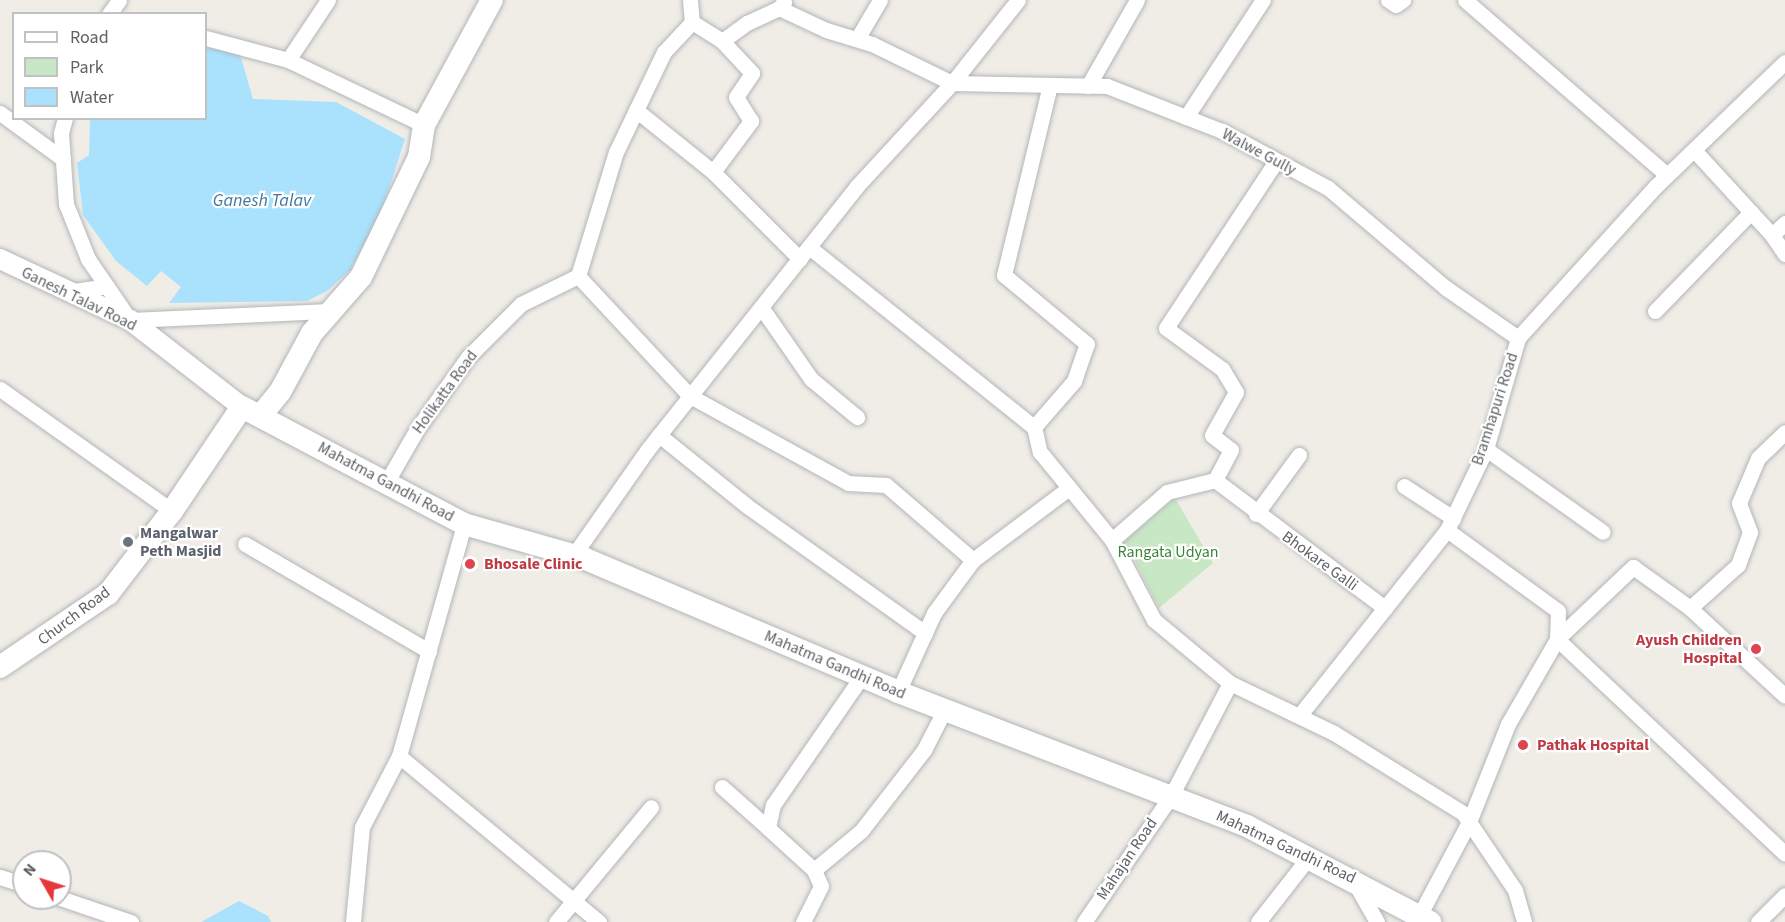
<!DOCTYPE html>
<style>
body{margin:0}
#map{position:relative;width:1785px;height:922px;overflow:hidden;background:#f0ede7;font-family:"Source Sans 3",sans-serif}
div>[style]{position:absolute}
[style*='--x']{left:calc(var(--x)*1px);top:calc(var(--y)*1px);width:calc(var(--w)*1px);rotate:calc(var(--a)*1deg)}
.green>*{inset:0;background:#c8e7c4}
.water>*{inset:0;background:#aae2fd}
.roads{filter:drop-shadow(0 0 2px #b2b5b9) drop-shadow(0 0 2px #b2b5b9)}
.minor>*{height:15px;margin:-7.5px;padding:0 7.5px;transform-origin:7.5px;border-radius:7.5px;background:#fff}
.tertiary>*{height:20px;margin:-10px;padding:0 10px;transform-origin:10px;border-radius:10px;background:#fff}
.secondary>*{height:22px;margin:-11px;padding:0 11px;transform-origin:11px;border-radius:11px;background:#fff}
.dots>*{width:16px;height:16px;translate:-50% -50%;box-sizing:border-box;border:3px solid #fff;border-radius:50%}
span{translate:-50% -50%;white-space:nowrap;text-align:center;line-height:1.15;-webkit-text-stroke:4.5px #fff;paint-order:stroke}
.street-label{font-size:16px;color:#5e6367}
.worship-label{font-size:16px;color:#5b616d;font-weight:700}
.left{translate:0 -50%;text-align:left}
.park-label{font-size:16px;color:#3c8537}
.health-label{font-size:16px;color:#be3a42;font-weight:700}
.right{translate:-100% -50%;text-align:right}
.water-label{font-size:18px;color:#3f789f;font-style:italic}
.legend{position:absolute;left:12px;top:12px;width:195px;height:108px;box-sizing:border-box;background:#fff;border:2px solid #bfc1c2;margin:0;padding:8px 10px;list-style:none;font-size:18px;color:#5e6367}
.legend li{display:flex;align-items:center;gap:12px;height:30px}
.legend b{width:30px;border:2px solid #bfc1c2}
.north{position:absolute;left:12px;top:850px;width:60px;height:60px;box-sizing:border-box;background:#fff;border:2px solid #bfc1c2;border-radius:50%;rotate:309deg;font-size:16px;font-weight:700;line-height:24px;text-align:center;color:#5e6367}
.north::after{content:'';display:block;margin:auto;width:21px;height:27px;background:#e6373b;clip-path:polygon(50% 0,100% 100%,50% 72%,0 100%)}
</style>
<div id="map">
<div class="green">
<i style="clip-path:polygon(1175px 498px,1213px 563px,1159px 608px,1125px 541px)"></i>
</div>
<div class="water">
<i style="clip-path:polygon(206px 47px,240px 54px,253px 99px,336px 102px,405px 139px,381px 213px,350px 270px,327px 291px,307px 301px,169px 303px,181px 287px,161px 271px,147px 286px,116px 261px,83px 215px,77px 163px,89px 155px,90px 119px,206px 118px)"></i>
<i style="clip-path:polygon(239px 901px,268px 916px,271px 922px,201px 922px)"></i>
</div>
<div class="roads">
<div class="minor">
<i style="--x:690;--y:0;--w:22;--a:85"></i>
<i style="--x:692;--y:22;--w:36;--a:32"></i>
<i style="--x:722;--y:41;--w:31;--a:-36"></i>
<i style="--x:747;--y:23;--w:35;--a:-25"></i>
<i style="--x:779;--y:8;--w:8;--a:-50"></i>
<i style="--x:1388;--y:0;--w:9;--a:32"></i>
<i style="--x:1396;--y:5;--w:9;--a:-36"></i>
<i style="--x:1465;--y:0;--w:267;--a:40.9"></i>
<i style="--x:779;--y:8;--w:52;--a:25.1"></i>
<i style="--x:826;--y:30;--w:48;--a:16.9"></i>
<i style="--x:872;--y:44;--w:89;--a:26"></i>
<i style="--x:952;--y:83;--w:155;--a:1.1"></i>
<i style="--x:1107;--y:86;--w:123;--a:21.4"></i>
<i style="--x:1222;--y:131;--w:120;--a:28.3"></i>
<i style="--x:1328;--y:188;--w:155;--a:40.3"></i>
<i style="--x:1446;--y:288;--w:88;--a:34.8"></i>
<i style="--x:109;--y:14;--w:17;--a:-54"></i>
<i style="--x:206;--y:38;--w:85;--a:15"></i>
<i style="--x:288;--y:60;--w:151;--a:25.5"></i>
<i style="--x:857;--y:39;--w:45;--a:-59.5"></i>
<i style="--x:288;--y:60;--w:72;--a:-56.3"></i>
<i style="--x:1088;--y:86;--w:99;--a:-60.3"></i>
<i style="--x:636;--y:110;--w:99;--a:38.8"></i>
<i style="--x:713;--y:172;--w:123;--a:45"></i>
<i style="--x:0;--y:113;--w:78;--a:36.1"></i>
<i style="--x:1186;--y:117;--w:140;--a:-56.7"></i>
<i style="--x:65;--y:118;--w:16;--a:105"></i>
<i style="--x:61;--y:133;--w:71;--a:86"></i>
<i style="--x:66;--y:204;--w:59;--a:68.2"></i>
<i style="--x:88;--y:259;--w:74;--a:55.5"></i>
<i style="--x:130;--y:320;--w:201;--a:-2.6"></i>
<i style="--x:1694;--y:150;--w:115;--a:47.5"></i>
<i style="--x:1772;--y:235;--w:23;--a:56"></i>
<i style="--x:713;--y:172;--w:64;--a:-53.3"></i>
<i style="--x:751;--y:121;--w:28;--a:-122"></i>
<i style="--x:736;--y:97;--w:29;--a:-56"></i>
<i style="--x:752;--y:73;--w:44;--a:-133.2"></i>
<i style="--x:1772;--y:235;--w:18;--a:-43"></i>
<i style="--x:809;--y:247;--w:288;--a:38.7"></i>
<i style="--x:1034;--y:427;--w:26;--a:77"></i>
<i style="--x:1040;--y:452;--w:114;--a:50.7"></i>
<i style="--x:1112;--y:540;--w:90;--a:62.3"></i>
<i style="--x:1154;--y:620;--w:99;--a:39.7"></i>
<i style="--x:1230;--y:683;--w:115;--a:25.7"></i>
<i style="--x:1334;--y:733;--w:152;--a:31.8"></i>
<i style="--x:1463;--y:813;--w:93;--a:56"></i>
<i style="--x:1515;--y:890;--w:33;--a:74"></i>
<i style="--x:578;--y:276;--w:164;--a:47"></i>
<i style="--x:690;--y:396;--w:180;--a:28.8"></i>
<i style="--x:848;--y:483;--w:38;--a:3"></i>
<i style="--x:886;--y:485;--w:115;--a:40.8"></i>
<i style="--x:578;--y:276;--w:130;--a:-73"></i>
<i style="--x:616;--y:152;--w:111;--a:-64.4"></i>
<i style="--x:664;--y:52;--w:41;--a:-47"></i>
<i style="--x:67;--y:292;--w:40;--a:-8.5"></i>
<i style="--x:761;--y:307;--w:88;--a:55.2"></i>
<i style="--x:811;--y:379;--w:60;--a:39.6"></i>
<i style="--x:1655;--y:311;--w:138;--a:-45.9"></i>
<i style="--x:0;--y:389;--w:211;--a:35.3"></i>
<i style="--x:1034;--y:427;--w:61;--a:-49"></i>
<i style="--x:1074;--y:381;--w:39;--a:-71"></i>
<i style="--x:1087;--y:344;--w:108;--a:-140.3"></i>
<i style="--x:1004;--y:275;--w:195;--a:-76.4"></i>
<i style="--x:659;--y:435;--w:113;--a:38.9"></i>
<i style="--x:747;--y:506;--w:219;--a:35.5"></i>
<i style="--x:1486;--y:449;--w:143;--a:35.4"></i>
<i style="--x:1215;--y:480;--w:213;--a:37"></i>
<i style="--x:386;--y:483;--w:62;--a:-60.1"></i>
<i style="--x:417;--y:429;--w:88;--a:-54.7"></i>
<i style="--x:468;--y:357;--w:75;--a:-45"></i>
<i style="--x:521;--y:304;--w:64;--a:-26.2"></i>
<i style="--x:1404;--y:486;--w:59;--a:33.1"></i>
<i style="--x:1256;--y:514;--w:73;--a:-53.9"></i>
<i style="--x:1447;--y:530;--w:137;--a:36.1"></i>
<i style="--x:1558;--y:611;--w:28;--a:92"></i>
<i style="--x:1557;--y:639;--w:313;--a:43.3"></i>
<i style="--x:1112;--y:540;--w:73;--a:-41.1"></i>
<i style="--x:1167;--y:492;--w:49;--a:-14"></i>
<i style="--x:1215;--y:480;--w:34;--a:-62"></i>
<i style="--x:1231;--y:450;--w:24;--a:-142"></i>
<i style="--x:1212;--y:435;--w:49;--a:-60.8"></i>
<i style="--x:1236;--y:392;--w:27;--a:-121"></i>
<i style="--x:1222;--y:369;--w:69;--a:-143.8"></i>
<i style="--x:1166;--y:328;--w:200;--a:-56.6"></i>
<i style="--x:245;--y:544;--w:213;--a:30.2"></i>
<i style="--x:573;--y:556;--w:131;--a:-55"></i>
<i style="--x:648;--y:449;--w:336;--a:-51.5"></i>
<i style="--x:857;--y:186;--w:140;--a:-47.3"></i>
<i style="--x:952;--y:83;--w:106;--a:-51.5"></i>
<i style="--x:1690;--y:608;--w:64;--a:-41.9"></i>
<i style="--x:1738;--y:565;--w:35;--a:-70"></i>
<i style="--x:1750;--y:532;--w:31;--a:-111"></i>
<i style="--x:1739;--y:503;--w:49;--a:-67.1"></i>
<i style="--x:1758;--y:458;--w:37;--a:-44"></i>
<i style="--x:898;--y:692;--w:87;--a:-65.5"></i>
<i style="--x:934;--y:613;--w:66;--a:-53.7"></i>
<i style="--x:973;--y:560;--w:120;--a:-36.9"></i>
<i style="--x:1299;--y:716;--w:238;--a:-51.5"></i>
<i style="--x:1447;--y:530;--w:90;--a:-64.3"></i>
<i style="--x:1486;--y:449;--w:116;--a:-73.9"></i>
<i style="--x:1518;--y:338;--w:205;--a:-47.8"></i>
<i style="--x:1656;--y:186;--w:179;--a:-43.9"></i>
<i style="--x:399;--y:756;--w:260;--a:39.7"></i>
<i style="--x:722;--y:787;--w:62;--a:41.7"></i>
<i style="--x:814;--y:870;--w:62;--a:-137.6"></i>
<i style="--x:768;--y:828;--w:24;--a:-78"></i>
<i style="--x:773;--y:805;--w:157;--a:-55.4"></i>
<i style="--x:0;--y:877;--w:25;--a:18"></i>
<i style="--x:1355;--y:883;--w:45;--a:60.6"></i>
<i style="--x:60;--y:898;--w:75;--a:18.7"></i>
<i style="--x:1419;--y:916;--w:106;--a:-62"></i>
<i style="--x:1469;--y:822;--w:105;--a:-68.3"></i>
<i style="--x:1508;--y:724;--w:98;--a:-60"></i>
<i style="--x:1557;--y:639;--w:105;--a:-43.5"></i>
<i style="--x:1633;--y:567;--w:70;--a:35.7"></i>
<i style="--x:1690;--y:608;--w:129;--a:42.8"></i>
<i style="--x:353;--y:922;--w:95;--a:-84.6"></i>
<i style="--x:362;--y:827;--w:80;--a:-62.5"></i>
<i style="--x:399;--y:756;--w:241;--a:-74.3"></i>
<i style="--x:556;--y:922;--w:149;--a:-50.4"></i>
<i style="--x:803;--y:922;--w:40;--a:-63.4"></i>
<i style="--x:821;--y:886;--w:17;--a:-114"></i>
<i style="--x:814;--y:870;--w:61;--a:-39.7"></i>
<i style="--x:861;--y:831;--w:103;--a:-52.1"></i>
<i style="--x:924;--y:750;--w:46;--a:-62.9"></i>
<i style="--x:1084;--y:922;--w:153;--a:-55.4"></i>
<i style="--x:1171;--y:796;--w:127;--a:-62.4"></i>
<i style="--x:1258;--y:922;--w:83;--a:-51.9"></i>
<i style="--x:1758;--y:922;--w:38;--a:-45"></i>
</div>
<div class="tertiary">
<i style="--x:0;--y:259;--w:144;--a:25.1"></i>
<i style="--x:130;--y:320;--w:142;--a:37.8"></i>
</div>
<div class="secondary">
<i style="--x:262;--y:414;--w:28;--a:-51"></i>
<i style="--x:280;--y:392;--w:67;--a:-61.5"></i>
<i style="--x:312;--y:333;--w:74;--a:-48.8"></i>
<i style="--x:361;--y:277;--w:133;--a:-64.2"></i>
<i style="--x:419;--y:157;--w:32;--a:-81"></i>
<i style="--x:424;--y:125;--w:142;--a:-61.5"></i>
<i style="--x:0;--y:667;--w:130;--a:-34.1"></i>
<i style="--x:108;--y:594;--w:105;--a:-52.4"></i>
<i style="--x:172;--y:511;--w:125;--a:-56.1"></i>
<i style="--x:242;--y:407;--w:251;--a:27.8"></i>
<i style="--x:464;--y:524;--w:124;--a:15.9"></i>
<i style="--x:583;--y:558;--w:342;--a:23"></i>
<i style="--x:898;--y:692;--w:374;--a:21"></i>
<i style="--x:1247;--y:826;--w:207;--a:27.7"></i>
</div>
</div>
<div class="dots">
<i style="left:128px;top:542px;background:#6b7280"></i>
<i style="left:470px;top:564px;background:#e0444e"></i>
<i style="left:1756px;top:649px;background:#e0444e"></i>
<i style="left:1523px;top:745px;background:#e0444e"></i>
</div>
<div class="street-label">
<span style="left:1259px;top:152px;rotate:28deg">Walwe Gully</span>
<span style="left:79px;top:299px;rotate:26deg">Ganesh Talav Road</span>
<span style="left:445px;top:392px;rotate:-54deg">Holikatta Road</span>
<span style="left:1495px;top:409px;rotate:-72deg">Bramhapuri Road</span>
<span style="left:386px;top:482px;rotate:28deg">Mahatma Gandhi Road</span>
<span style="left:1320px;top:561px;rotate:36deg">Bhokare Galli</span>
<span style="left:74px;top:616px;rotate:-37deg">Church Road</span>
<span style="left:835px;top:665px;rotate:23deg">Mahatma Gandhi Road</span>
<span style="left:1286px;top:847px;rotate:25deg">Mahatma Gandhi Road</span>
<span style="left:1127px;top:859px;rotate:-56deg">Mahajan Road</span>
</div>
<div class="worship-label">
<span class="left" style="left:140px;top:542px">Mangalwar<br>Peth Masjid</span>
</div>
<div class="park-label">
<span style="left:1168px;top:552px">Rangata Udyan</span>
</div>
<div class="health-label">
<span class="left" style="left:484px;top:564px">Bhosale Clinic</span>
<span class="right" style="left:1742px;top:649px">Ayush Children<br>Hospital</span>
<span class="left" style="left:1537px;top:745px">Pathak Hospital</span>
</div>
<div class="water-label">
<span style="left:262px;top:201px">Ganesh Talav</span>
</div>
<ul class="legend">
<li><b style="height:8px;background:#fff"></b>Road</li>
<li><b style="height:16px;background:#c8e7c4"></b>Park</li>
<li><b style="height:16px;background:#aae2fd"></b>Water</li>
</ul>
<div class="north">N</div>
</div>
